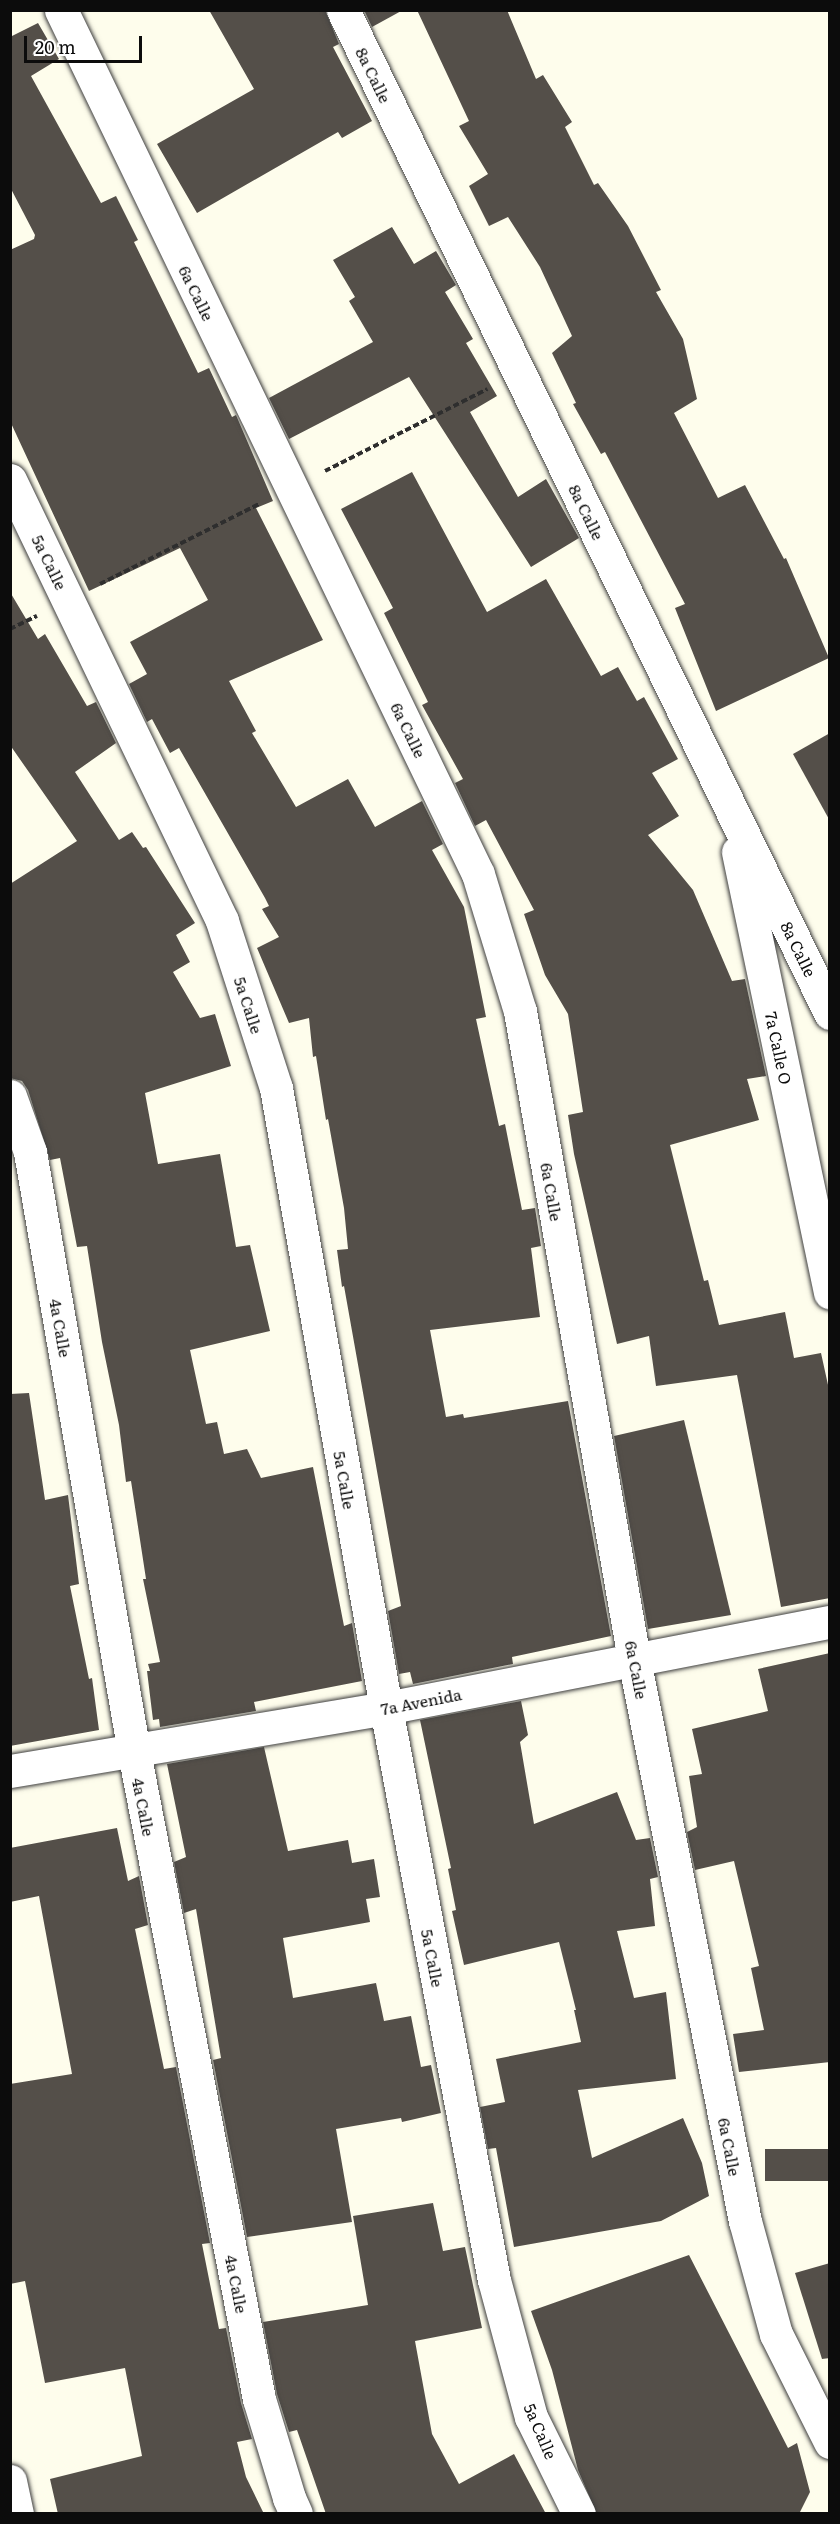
<!DOCTYPE html>
<style>
body{margin:0}
#map{position:relative;width:840px;height:2524px;overflow:hidden;background:#fefdec;font-family:Literata,serif}
div>[style]{position:absolute}
[style*='--x']{left:calc(var(--x)*1px);top:calc(var(--y)*1px);width:calc(var(--w)*1px);rotate:calc(var(--a)*1deg)}
.building>*{inset:0;background:#544f49;transform-origin:0 0}
.path>*{height:4px;margin-top:-2px;transform-origin:0;background:repeating-linear-gradient(90deg,#2e2e2e 0 6px,transparent 0 9px)}
.roads{filter:drop-shadow(0 0 2px #3f3f3f) drop-shadow(0 0 2px #3f3f3f)}
.minor>*{height:33px;margin:-16.5px;padding:0 16.5px;transform-origin:16.5px;border-radius:16.5px;background:#fff}
.tertiary>*{height:33px;margin:-16.5px;padding:0 16.5px;transform-origin:16.5px;border-radius:16.5px;background:#fff}
span{translate:-50% -50%;white-space:nowrap;text-align:center;line-height:1.15;-webkit-text-stroke:6px #fff;paint-order:stroke}
.street-label{font-size:16px;color:#0c0c0c}
.frame{position:absolute;inset:0;border:12px solid #0c0c0c;pointer-events:none}
.scale{position:absolute;left:24px;top:36px;width:118px;height:27px;box-sizing:border-box;border:3px solid #0c0c0c;border-top:0;padding-left:8px;font-size:18px;line-height:21px;white-space:nowrap;color:#0c0c0c;-webkit-text-stroke:4px #fff;paint-order:stroke}
</style>
<div id="map">
<div class="building">
<i style="clip-path:polygon(209px 10px,325px 10px,339px 44px,333px 47px,372px 121px,342px 138px,338px 132px,197px 213px,157px 144px,254px 89px)"></i>
<i style="clip-path:polygon(364px 10px,403px 10px,372px 27px)"></i>
<i style="clip-path:polygon(417px 10px,507px 10px,536px 79px,543px 75px,572px 122px,565px 127px,594px 185px,598px 183px,628px 226px,661px 290px,656px 292px,683px 339px,697px 399px,674px 413px,718px 498px,745px 485px,784px 559px,786px 558px,829px 658px,716px 711px,675px 608px,685px 604px,605px 452px,601px 454px,573px 404px,576px 403px,552px 353px,572px 336px,540px 267px,508px 217px,489px 226px,469px 186px,488px 174px,459px 126px,469px 121px)"></i>
<i style="clip-path:polygon(38px 23px,59px 59px,31px 76px,101px 203px,116px 196px,138px 240px,134px 242px,198px 373px,209px 368px,232px 417px,236px 415px,273px 501px,256px 508px,323px 640px,229px 681px,256px 731px,252px 733px,296px 807px,348px 779px,375px 827px,422px 801px,443px 844px,432px 850px,464px 907px,486px 1017px,476px 1019px,499px 1126px,505px 1124px,522px 1210px,535px 1208px,541px 1246px,531px 1248px,540px 1317px,430px 1330px,446px 1417px,463px 1414px,464px 1418px,568px 1401px,611px 1636px,512px 1657px,513px 1664px,413px 1684px,410px 1672px,399px 1674px,388px 1611px,401px 1606px,344px 1286px,342px 1287px,337px 1250px,348px 1249px,344px 1208px,328px 1119px,326px 1120px,316px 1056px,313px 1057px,309px 1018px,289px 1023px,257px 948px,279px 937px,262px 909px,269px 906px,265px 898px,179px 748px,170px 753px,152px 719px,147px 722px,129px 684px,147px 674px,130px 642px,208px 600px,180px 548px,89px 591px,10px 421px,10px 250px,34px 239px,35px 235px,10px 187px,10px 37px)"></i>
<i style="clip-path:polygon(392px 227px,414px 264px,436px 251px,456px 285px,445px 292px,473px 339px,466px 343px,497px 396px,470px 412px,518px 497px,546px 479px,579px 538px,531px 567px,409px 377px,289px 439px,269px 398px,373px 342px,349px 301px,355px 297px,333px 260px)"></i>
<i style="clip-path:polygon(412px 472px,487px 612px,546px 579px,601px 676px,618px 667px,637px 701px,644px 697px,678px 759px,652px 773px,679px 816px,648px 835px,693px 890px,732px 981px,745px 979px,766px 1076px,747px 1079px,759px 1120px,670px 1145px,704px 1281px,708px 1280px,719px 1325px,785px 1312px,794px 1358px,821px 1353px,830px 1394px,830px 1598px,781px 1607px,737px 1375px,656px 1386px,649px 1336px,617px 1344px,574px 1154px,568px 1115px,583px 1112px,568px 1014px,545px 975px,524px 914px,534px 910px,486px 820px,475px 826px,455px 783px,463px 779px,422px 705px,428px 702px,384px 613px,393px 608px,341px 509px)"></i>
<i style="clip-path:polygon(10px 592px,38px 639px,45px 634px,87px 706px,96px 702px,116px 743px,75px 772px,119px 840px,132px 832px,143px 848px,146px 847px,195px 923px,176px 935px,190px 962px,173px 972px,200px 1018px,215px 1014px,231px 1066px,145px 1093px,158px 1164px,220px 1154px,236px 1247px,250px 1245px,270px 1331px,190px 1350px,206px 1424px,217px 1422px,224px 1454px,247px 1449px,261px 1478px,313px 1467px,344px 1626px,352px 1623px,362px 1681px,254px 1702px,256px 1711px,160px 1727px,159px 1719px,153px 1720px,147px 1671px,150px 1671px,148px 1664px,160px 1662px,143px 1579px,146px 1579px,131px 1481px,126px 1482px,119px 1425px,102px 1342px,87px 1246px,77px 1247px,60px 1158px,50px 1160px,28px 1090px,22px 1081px,10px 1078px,10px 884px,77px 841px,10px 745px)"></i>
<i style="clip-path:polygon(830px 733px,830px 821px,793px 754px)"></i>
<i style="clip-path:polygon(29px 1393px,45px 1500px,68px 1495px,79px 1584px,70px 1586px,89px 1679px,92px 1678px,99px 1730px,10px 1746px,10px 1394px)"></i>
<i style="clip-path:polygon(684px 1420px,731px 1615px,648px 1629px,614px 1436px)"></i>
<i style="clip-path:polygon(830px 1653px,830px 2062px,739px 2072px,733px 2034px,764px 2030px,751px 1968px,759px 1966px,734px 1861px,695px 1870px,687px 1832px,697px 1827px,689px 1776px,702px 1774px,692px 1729px,768px 1711px,758px 1669px)"></i>
<i style="clip-path:polygon(521px 1701px,528px 1735px,520px 1742px,534px 1824px,617px 1792px,636px 1840px,650px 1838px,658px 1877px,650px 1879px,655px 1926px,617px 1931px,634px 1998px,666px 1992px,676px 2079px,578px 2090px,592px 2158px,683px 2118px,702px 2163px,709px 2196px,661px 2221px,514px 2247px,496px 2148px,488px 2149px,480px 2107px,505px 2102px,496px 2059px,581px 2042px,574px 2010px,576px 2010px,559px 1942px,464px 1965px,452px 1911px,456px 1910px,448px 1869px,451px 1868px,420px 1720px)"></i>
<i style="clip-path:polygon(264px 1747px,288px 1851px,348px 1840px,352px 1863px,374px 1859px,380px 1897px,366px 1899px,370px 1922px,283px 1938px,293px 1998px,376px 1983px,384px 2021px,411px 2016px,421px 2067px,431px 2065px,441px 2113px,402px 2122px,401px 2118px,336px 2129px,352px 2222px,247px 2237px,213px 2060px,221px 2058px,196px 1909px,184px 1913px,174px 1862px,186px 1857px,167px 1764px)"></i>
<i style="clip-path:polygon(117px 1828px,128px 1881px,139px 1876px,148px 1925px,135px 1929px,164px 2069px,176px 2067px,210px 2243px,202px 2244px,219px 2329px,226px 2328px,241px 2403px,252px 2439px,237px 2442px,246px 2477px,264px 2514px,58px 2514px,50px 2479px,142px 2456px,125px 2368px,45px 2383px,25px 2281px,10px 2284px,10px 2084px,72px 2074px,39px 1896px,10px 1902px,10px 1848px)"></i>
<i style="left:830px;top:2149px;width:32px;height:65px;rotate:90deg"></i>
<i style="clip-path:polygon(433px 2203px,443px 2251px,465px 2247px,482px 2328px,415px 2341px,432px 2434px,459px 2484px,514px 2454px,546px 2514px,326px 2514px,297px 2430px,289px 2432px,277px 2394px,263px 2322px,368px 2305px,353px 2216px)"></i>
<i style="clip-path:polygon(689px 2255px,788px 2448px,797px 2443px,810px 2492px,799px 2514px,597px 2514px,578px 2470px,552px 2370px,531px 2311px)"></i>
<i style="clip-path:polygon(830px 2263px,830px 2358px,822px 2359px,795px 2273px)"></i>
</div>
<div class="path">
<i style="--x:325;--y:471;--w:182;--a:-26.8"></i>
<i style="--x:100;--y:584;--w:178;--a:-26.7"></i>
<i style="--x:10;--y:629;--w:30;--a:-26"></i>
</div>
<div class="roads">
<div class="minor">
<i style="--x:61;--y:10;--w:959;--a:64.24"></i>
<i style="--x:478;--y:874;--w:143;--a:73"></i>
<i style="--x:520;--y:1011;--w:658;--a:80.02"></i>
<i style="--x:634;--y:1659;--w:573;--a:78.83"></i>
<i style="--x:745;--y:2221;--w:117;--a:74.7"></i>
<i style="--x:776;--y:2334;--w:121;--a:63.4"></i>
<i style="--x:343;--y:10;--w:1115;--a:64.1"></i>
<i style="--x:10;--y:480;--w:489;--a:64.3"></i>
<i style="--x:222;--y:921;--w:176;--a:72.1"></i>
<i style="--x:276;--y:1088;--w:630;--a:79.94"></i>
<i style="--x:386;--y:1708;--w:582;--a:79.31"></i>
<i style="--x:494;--y:2280;--w:142;--a:74.9"></i>
<i style="--x:531;--y:2417;--w:108;--a:63.7"></i>
<i style="--x:738;--y:852;--w:450;--a:78.2"></i>
<i style="--x:10;--y:1096;--w:59;--a:70.3"></i>
<i style="--x:30;--y:1152;--w:609;--a:80.17"></i>
<i style="--x:134;--y:1752;--w:659;--a:79.07"></i>
<i style="--x:259;--y:2399;--w:103;--a:73.1"></i>
<i style="--x:289;--y:2498;--w:17;--a:66"></i>
<i style="--x:10;--y:1771;--w:381;--a:-9.5"></i>
<i style="--x:386;--y:1708;--w:452;--a:-11"></i>
</div>
<div class="tertiary">
<i style="--x:10;--y:2481;--w:34;--a:78"></i>
</div>
</div>
<div class="street-label">
<span style="left:374px;top:75px;rotate:64deg">8a Calle</span>
<span style="left:197px;top:293px;rotate:64deg">6a Calle</span>
<span style="left:587px;top:512px;rotate:64deg">8a Calle</span>
<span style="left:50px;top:562px;rotate:64deg">5a Calle</span>
<span style="left:409px;top:730px;rotate:64deg">6a Calle</span>
<span style="left:799px;top:949px;rotate:64deg">8a Calle</span>
<span style="left:249px;top:1005px;rotate:72deg">5a Calle</span>
<span style="left:779px;top:1048px;rotate:78deg">7a Calle O</span>
<span style="left:552px;top:1192px;rotate:80deg">6a Calle</span>
<span style="left:61px;top:1328px;rotate:80deg">4a Calle</span>
<span style="left:345px;top:1480px;rotate:80deg">5a Calle</span>
<span style="left:637px;top:1670px;rotate:79deg">6a Calle</span>
<span style="left:421px;top:1701px;rotate:-11deg">7a Avenida</span>
<span style="left:144px;top:1807px;rotate:79deg">4a Calle</span>
<span style="left:433px;top:1958px;rotate:79deg">5a Calle</span>
<span style="left:730px;top:2147px;rotate:79deg">6a Calle</span>
<span style="left:237px;top:2284px;rotate:79deg">4a Calle</span>
<span style="left:541px;top:2431px;rotate:67deg">5a Calle</span>
</div>
<div class="frame"></div>
<div class="scale">20 m</div>
</div>
